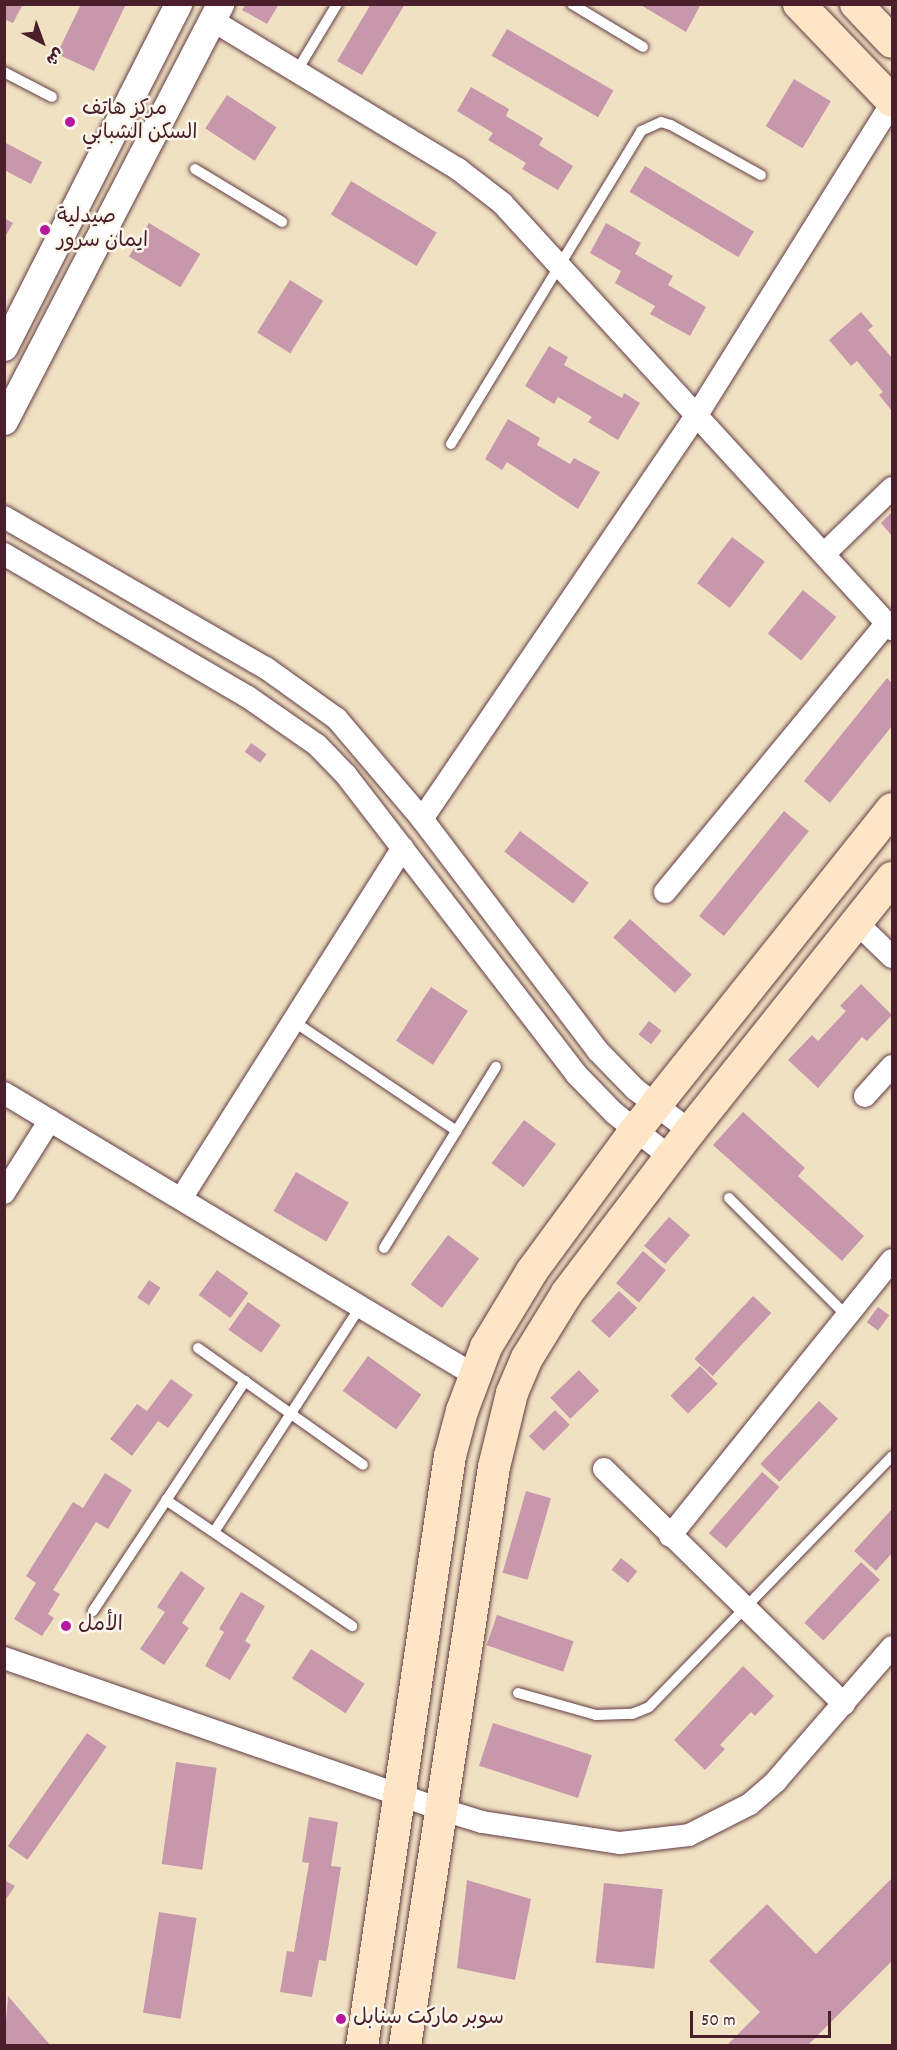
<!DOCTYPE html>
<meta charset="utf-8">
<style>
body{margin:0}
#map{position:relative;width:897px;height:2050px;overflow:hidden;background:#f1e1c3;font-family:Dekko,"Playpen Sans Arabic",sans-serif}
div>[style]{position:absolute}
[style*='--x']{left:calc(var(--x)*1px);top:calc(var(--y)*1px);width:calc(var(--w)*1px);rotate:calc(var(--a)*1deg)}
.building>*{inset:0;background:#c798ab;transform-origin:0 0}
.roads{filter:drop-shadow(0 0 2px #633c42) drop-shadow(0 0 2px #633c42)}
.service>*{height:10px;margin:-5px;padding:0 5px;transform-origin:5px;border-radius:5px;background:#fff}
.minor>*{height:22px;margin:-11px;padding:0 11px;transform-origin:11px;border-radius:11px;background:#fff}
.tertiary>*{height:27px;margin:-13.5px;padding:0 13.5px;transform-origin:13.5px;border-radius:13.5px;background:#fff}
.secondary>*{height:32px;margin:-16px;padding:0 16px;transform-origin:16px;border-radius:16px;background:#fde5c5}
.dots>*{width:16px;height:16px;translate:-50% -50%;box-sizing:border-box;border:3px solid #fbf7ec;border-radius:50%}
span{translate:-50% -50%;white-space:nowrap;text-align:center;line-height:1.15;-webkit-text-stroke:5px #fbf7ec;paint-order:stroke}
.poi-label{font-size:21px;color:#4a1f2b}
.left{translate:0 -50%;text-align:left}
.frame{position:absolute;inset:0;border:6px solid #4a1f2b;pointer-events:none}
.north{position:absolute;left:12px;top:12px;width:60px;height:60px;-webkit-text-stroke:4px #fbf7ec;paint-order:stroke;rotate:139deg;font-size:16px;font-weight:700;line-height:24px;text-align:center;color:#4a1f2b}
.north::after{content:'';display:block;margin:auto;width:21px;height:27px;background:#4a1f2b;clip-path:polygon(50% 0,100% 100%,50% 72%,0 100%)}
.scale{position:absolute;left:690px;top:2011px;width:141px;height:27px;box-sizing:border-box;border:3px solid #4a1f2b;border-top:0;padding-left:8px;font-size:18px;line-height:21px;white-space:nowrap;color:#4a1f2b;-webkit-text-stroke:4px #fbf7ec;paint-order:stroke}
</style>
<div id="map">
<div class="building">
<i style="clip-path:polygon(4px 4px,23px 4px,13px 23px,4px 19px)"></i>
<i style="clip-path:polygon(81px 4px,126px 4px,94px 71px,57px 54px)"></i>
<i style="clip-path:polygon(246px 4px,279px 4px,267px 24px,242px 10px)"></i>
<i style="clip-path:polygon(371px 4px,405px 4px,362px 75px,337px 61px)"></i>
<i style="clip-path:polygon(639px 4px,701px 4px,686px 32px)"></i>
<i style="left:507px;top:29px;width:123px;height:31px;rotate:30deg"></i>
<i style="left:794px;top:79px;width:43px;height:55px;rotate:31deg"></i>
<i style="clip-path:polygon(471px 87px,509px 109px,506px 116px,543px 138px,539px 145px,573px 166px,558px 190px,522px 169px,526px 163px,488px 140px,493px 133px,457px 111px)"></i>
<i style="left:227px;top:95px;width:59px;height:40px;rotate:33deg"></i>
<i style="clip-path:polygon(4px 142px,42px 162px,31px 184px,4px 170px)"></i>
<i style="left:645px;top:166px;width:127px;height:30px;rotate:31deg"></i>
<i style="left:351px;top:181px;width:100px;height:39px;rotate:31deg"></i>
<i style="clip-path:polygon(4px 218px,13px 223px,4px 239px)"></i>
<i style="left:149px;top:223px;width:60px;height:39px;rotate:31deg"></i>
<i style="clip-path:polygon(606px 223px,641px 243px,635px 254px,673px 276px,668px 285px,706px 307px,690px 336px,650px 314px,655px 306px,615px 283px,621px 271px,590px 253px)"></i>
<i style="left:290px;top:280px;width:39px;height:62px;rotate:32deg"></i>
<i style="clip-path:polygon(861px 312px,873px 326px,868px 330px,892px 358px,892px 411px,879px 395px,883px 392px,857px 361px,851px 366px,829px 340px)"></i>
<i style="clip-path:polygon(549px 346px,568px 357px,564px 365px,622px 398px,624px 393px,640px 403px,618px 440px,588px 422px,592px 417px,558px 397px,554px 404px,525px 386px)"></i>
<i style="clip-path:polygon(508px 419px,540px 438px,537px 445px,570px 464px,574px 458px,600px 472px,578px 509px,507px 462px,502px 470px,485px 459px)"></i>
<i style="clip-path:polygon(892px 512px,892px 536px,881px 523px)"></i>
<i style="left:732px;top:537px;width:41px;height:58px;rotate:37deg"></i>
<i style="left:803px;top:590px;width:43px;height:56px;rotate:39deg"></i>
<i style="clip-path:polygon(887px 678px,892px 683px,892px 726px,830px 803px,804px 781px)"></i>
<i style="left:251px;top:743px;width:19px;height:11px;rotate:35deg"></i>
<i style="left:784px;top:811px;width:32px;height:135px;rotate:39deg"></i>
<i style="left:520px;top:831px;width:86px;height:26px;rotate:37deg"></i>
<i style="left:630px;top:919px;width:83px;height:25px;rotate:42deg"></i>
<i style="clip-path:polygon(861px 984px,892px 1015px,867px 1041px,862px 1037px,818px 1088px,788px 1060px,812px 1035px,818px 1041px,846px 1011px,840px 1006px)"></i>
<i style="left:431px;top:987px;width:44px;height:64px;rotate:33deg"></i>
<i style="left:649px;top:1021px;width:16px;height:17px;rotate:38deg"></i>
<i style="clip-path:polygon(743px 1112px,805px 1168px,798px 1176px,864px 1236px,842px 1261px,713px 1145px)"></i>
<i style="left:524px;top:1120px;width:40px;height:54px;rotate:37deg"></i>
<i style="left:296px;top:1172px;width:61px;height:45px;rotate:30deg"></i>
<i style="left:669px;top:1217px;width:28px;height:38px;rotate:41deg"></i>
<i style="left:448px;top:1235px;width:39px;height:62px;rotate:37deg"></i>
<i style="left:643px;top:1251px;width:30px;height:42px;rotate:40deg"></i>
<i style="left:217px;top:1270px;width:39px;height:31px;rotate:36deg"></i>
<i style="left:149px;top:1280px;width:14px;height:21px;rotate:34deg"></i>
<i style="left:619px;top:1291px;width:25px;height:41px;rotate:43deg"></i>
<i style="left:753px;top:1296px;width:25px;height:86px;rotate:43deg"></i>
<i style="left:248px;top:1302px;width:40px;height:34px;rotate:35deg"></i>
<i style="left:878px;top:1307px;width:14px;height:19px;rotate:36deg"></i>
<i style="left:368px;top:1356px;width:66px;height:43px;rotate:36deg"></i>
<i style="left:700px;top:1366px;width:25px;height:42px;rotate:45deg"></i>
<i style="left:579px;top:1370px;width:29px;height:40px;rotate:46deg"></i>
<i style="clip-path:polygon(171px 1379px,193px 1395px,168px 1428px,158px 1421px,132px 1456px,110px 1439px,137px 1404px,147px 1411px)"></i>
<i style="left:819px;top:1401px;width:26px;height:86px;rotate:43deg"></i>
<i style="left:555px;top:1410px;width:21px;height:37px;rotate:45deg"></i>
<i style="left:762px;top:1472px;width:23px;height:81px;rotate:41deg"></i>
<i style="clip-path:polygon(105px 1473px,132px 1490px,108px 1529px,96px 1522px,53px 1590px,60px 1594px,48px 1614px,54px 1618px,42px 1636px,14px 1619px,36px 1583px,26px 1576px,73px 1502px,83px 1508px)"></i>
<i style="left:526px;top:1491px;width:26px;height:85px;rotate:16deg"></i>
<i style="clip-path:polygon(892px 1509px,892px 1553px,876px 1571px,854px 1551px)"></i>
<i style="left:621px;top:1558px;width:21px;height:15px;rotate:39deg"></i>
<i style="left:861px;top:1562px;width:26px;height:83px;rotate:43deg"></i>
<i style="clip-path:polygon(181px 1571px,205px 1588px,182px 1623px,189px 1628px,164px 1665px,140px 1649px,165px 1612px,157px 1607px)"></i>
<i style="clip-path:polygon(241px 1592px,265px 1606px,245px 1641px,251px 1645px,230px 1680px,205px 1666px,224px 1632px,219px 1629px)"></i>
<i style="left:497px;top:1615px;width:81px;height:32px;rotate:19deg"></i>
<i style="left:311px;top:1649px;width:64px;height:35px;rotate:33deg"></i>
<i style="clip-path:polygon(743px 1666px,774px 1696px,755px 1716px,751px 1712px,720px 1745px,725px 1749px,705px 1770px,674px 1740px)"></i>
<i style="left:493px;top:1723px;width:104px;height:45px;rotate:18deg"></i>
<i style="left:87px;top:1733px;width:24px;height:138px;rotate:35deg"></i>
<i style="left:176px;top:1762px;width:41px;height:103px;rotate:8deg"></i>
<i style="clip-path:polygon(309px 1817px,338px 1822px,331px 1866px,341px 1867px,326px 1961px,319px 1960px,312px 1997px,280px 1992px,287px 1951px,294px 1952px,309px 1863px,302px 1862px)"></i>
<i style="clip-path:polygon(892px 1878px,892px 1961px,807px 2046px,726px 2046px,760px 2012px,709px 1961px,767px 1904px,816px 1954px)"></i>
<i style="clip-path:polygon(4px 1880px,15px 1886px,4px 1902px)"></i>
<i style="clip-path:polygon(467px 1880px,531px 1899px,515px 1980px,457px 1968px)"></i>
<i style="left:604px;top:1883px;width:59px;height:80px;rotate:6deg"></i>
<i style="left:159px;top:1912px;width:38px;height:102px;rotate:9deg"></i>
<i style="clip-path:polygon(8px 1996px,51px 2046px,4px 2046px)"></i>
</div>
<div class="roads">
<div class="service">
<i style="--x:572;--y:4;--w:83;--a:31.2"></i>
<i style="--x:298;--y:69;--w:76;--a:-59"></i>
<i style="--x:4;--y:72;--w:54;--a:27.5"></i>
<i style="--x:195;--y:169;--w:102;--a:31.3"></i>
<i style="--x:451;--y:444;--w:366;--a:-58.7"></i>
<i style="--x:641;--y:131;--w:22;--a:-24"></i>
<i style="--x:661;--y:122;--w:10;--a:17"></i>
<i style="--x:671;--y:125;--w:103;--a:29.1"></i>
<i style="--x:293;--y:1021;--w:197;--a:33.9"></i>
<i style="--x:729;--y:1198;--w:167;--a:45"></i>
<i style="--x:384;--y:1248;--w:213;--a:-58.3"></i>
<i style="--x:198;--y:1348;--w:202;--a:35.3"></i>
<i style="--x:166;--y:1500;--w:225;--a:34.1"></i>
<i style="--x:214;--y:1532;--w:270;--a:-57"></i>
<i style="--x:93;--y:1611;--w:276;--a:-56.5"></i>
<i style="--x:518;--y:1693;--w:81;--a:15.8"></i>
<i style="--x:596;--y:1715;--w:36;--a:-2"></i>
<i style="--x:632;--y:1714;--w:18;--a:-22"></i>
<i style="--x:649;--y:1707;--w:349;--a:-45.9"></i>
</div>
<div class="minor">
<i style="--x:212;--y:20;--w:288;--a:31.2"></i>
<i style="--x:458;--y:169;--w:56;--a:37.7"></i>
<i style="--x:502;--y:203;--w:578;--a:47.53"></i>
<i style="--x:4;--y:517;--w:302;--a:30"></i>
<i style="--x:266;--y:668;--w:87;--a:35.7"></i>
<i style="--x:337;--y:719;--w:131;--a:49.6"></i>
<i style="--x:422;--y:819;--w:291;--a:52.8"></i>
<i style="--x:598;--y:1051;--w:53;--a:45.8"></i>
<i style="--x:635;--y:1089;--w:69;--a:37.4"></i>
<i style="--x:4;--y:554;--w:283;--a:30.4"></i>
<i style="--x:248;--y:697;--w:84;--a:34.8"></i>
<i style="--x:317;--y:745;--w:42;--a:46"></i>
<i style="--x:346;--y:775;--w:377;--a:52.4"></i>
<i style="--x:576;--y:1074;--w:54;--a:45.7"></i>
<i style="--x:614;--y:1113;--w:71;--a:38.2"></i>
<i style="--x:824;--y:554;--w:95;--a:-44.1"></i>
<i style="--x:422;--y:819;--w:489;--a:-55.8"></i>
<i style="--x:697;--y:415;--w:368;--a:-58"></i>
<i style="--x:665;--y:892;--w:349;--a:-50.5"></i>
<i style="--x:857;--y:923;--w:49;--a:44.2"></i>
<i style="--x:4;--y:1093;--w:548;--a:30.96"></i>
<i style="--x:865;--y:1096;--w:40;--a:-48"></i>
<i style="--x:4;--y:1193;--w:86;--a:-57.8"></i>
<i style="--x:182;--y:1197;--w:413;--a:-57.7"></i>
<i style="--x:604;--y:1469;--w:336;--a:44.4"></i>
<i style="--x:670;--y:1536;--w:354;--a:-51.2"></i>
<i style="--x:4;--y:1658;--w:461;--a:19.1"></i>
<i style="--x:440;--y:1809;--w:44;--a:17.2"></i>
<i style="--x:482;--y:1822;--w:140;--a:8.7"></i>
<i style="--x:620;--y:1843;--w:69;--a:-6.6"></i>
<i style="--x:689;--y:1835;--w:68;--a:-26.9"></i>
<i style="--x:750;--y:1804;--w:35;--a:-41"></i>
<i style="--x:776;--y:1781;--w:177;--a:-49.1"></i>
</div>
<div class="tertiary">
<i style="--x:4;--y:347;--w:385;--a:-63.1"></i>
<i style="--x:4;--y:421;--w:470;--a:-62.6"></i>
</div>
<div class="secondary">
<i style="--x:799;--y:4;--w:134;--a:46.2"></i>
<i style="--x:856;--y:4;--w:52;--a:46.5"></i>
<i style="--x:362;--y:2046;--w:597;--a:-81.52"></i>
<i style="--x:450;--y:1456;--w:47;--a:-75.1"></i>
<i style="--x:462;--y:1411;--w:68;--a:-69.4"></i>
<i style="--x:486;--y:1347;--w:89;--a:-58.8"></i>
<i style="--x:532;--y:1271;--w:174;--a:-53.7"></i>
<i style="--x:635;--y:1131;--w:412;--a:-51.4"></i>
<i style="--x:405;--y:2046;--w:586;--a:-81.26"></i>
<i style="--x:494;--y:1467;--w:76;--a:-76.3"></i>
<i style="--x:512;--y:1393;--w:38;--a:-67"></i>
<i style="--x:527;--y:1358;--w:76;--a:-58.4"></i>
<i style="--x:567;--y:1293;--w:203;--a:-52.8"></i>
<i style="--x:690;--y:1131;--w:324;--a:-51.4"></i>
</div>
</div>
<div class="dots">
<i style="left:70px;top:122px;background:#b5179e"></i>
<i style="left:45px;top:230px;background:#b5179e"></i>
<i style="left:66px;top:1626px;background:#b5179e"></i>
<i style="left:341px;top:2019px;background:#b5179e"></i>
</div>
<div class="poi-label">
<span class="left" style="left:82px;top:122px">مركز هاتف<br>السكن الشبابي</span>
<span class="left" style="left:57px;top:230px">صيدلية<br>ايمان سرور</span>
<span class="left" style="left:78px;top:1626px">الأمل</span>
<span class="left" style="left:353px;top:2019px">سوبر ماركت سنابل</span>
</div>
<div class="frame"></div>
<div class="north">ش</div>
<div class="scale">50 m</div>
</div>
